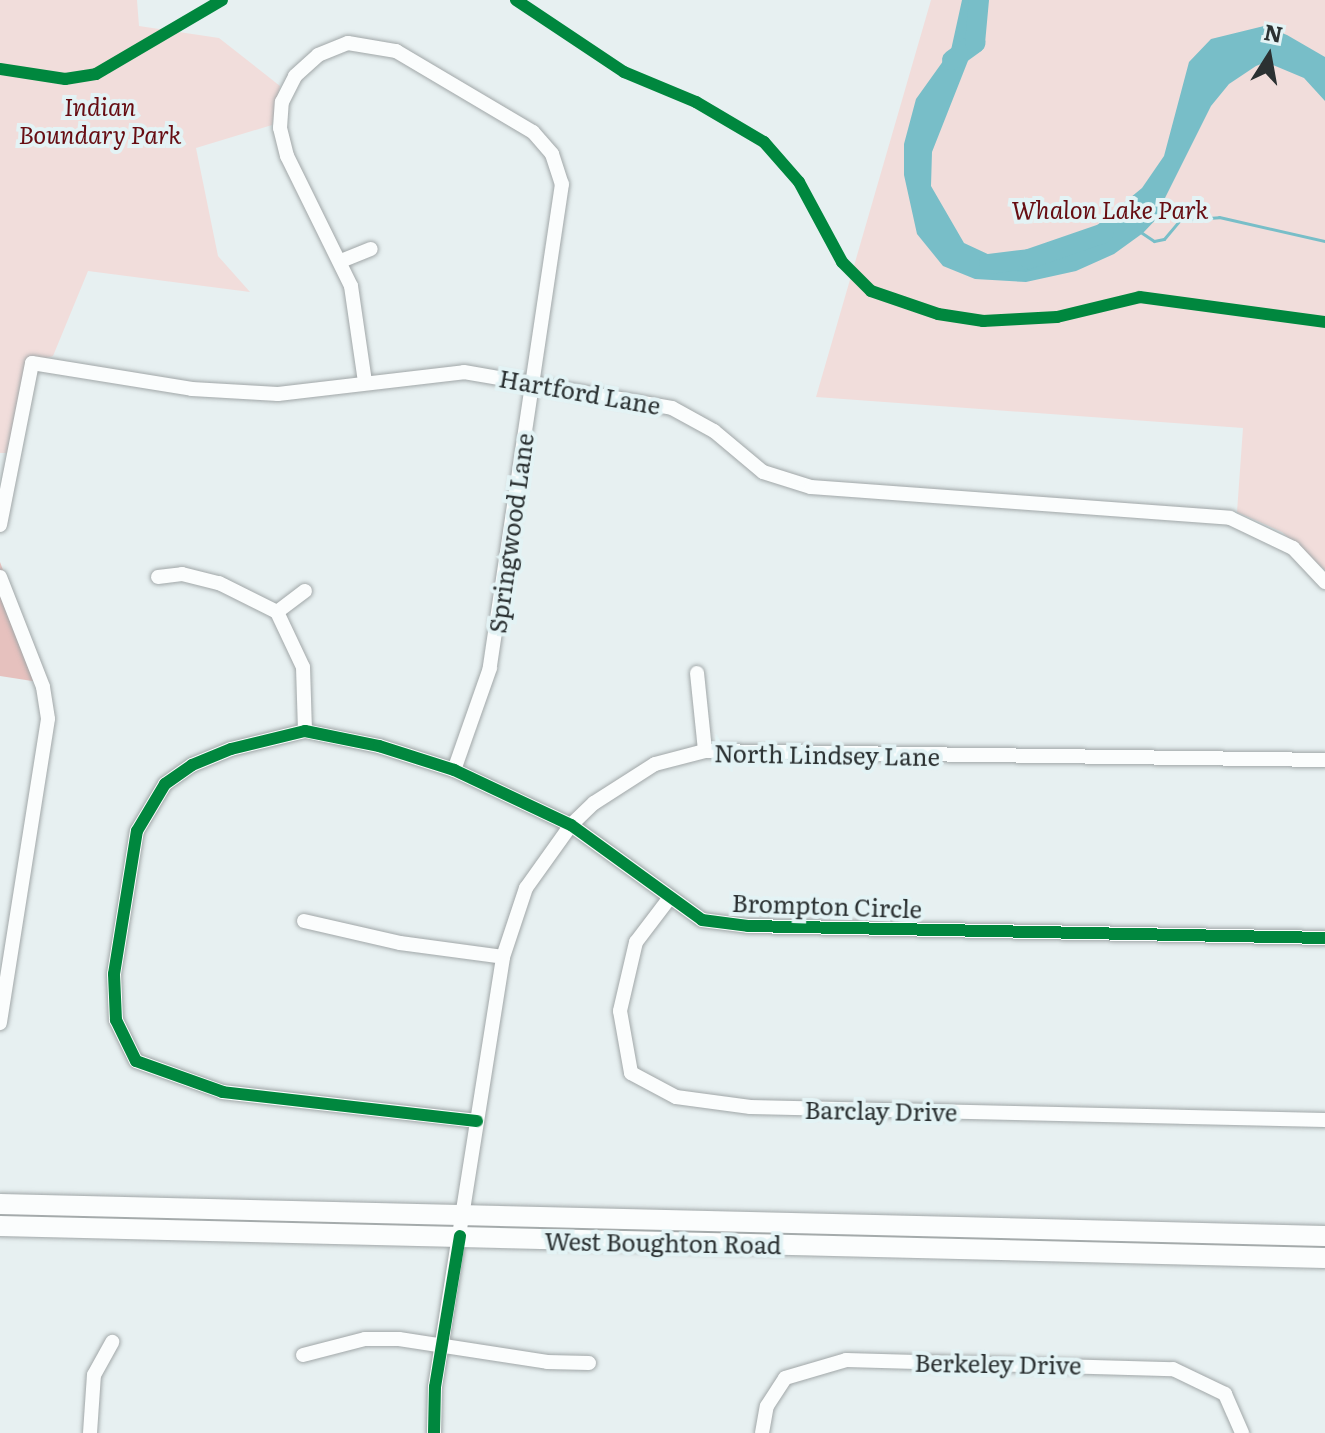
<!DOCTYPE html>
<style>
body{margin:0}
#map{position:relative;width:1325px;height:1433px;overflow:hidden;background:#e7f0f1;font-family:Literata,serif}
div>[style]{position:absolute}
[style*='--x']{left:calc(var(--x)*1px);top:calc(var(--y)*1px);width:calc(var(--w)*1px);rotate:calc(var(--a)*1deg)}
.green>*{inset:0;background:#f1dddb}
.forest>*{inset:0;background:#e6c1be}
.water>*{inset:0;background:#78bec8}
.stream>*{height:3px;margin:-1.5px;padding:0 1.5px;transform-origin:1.5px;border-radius:1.5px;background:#78bec8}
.river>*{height:20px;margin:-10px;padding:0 10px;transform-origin:10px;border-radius:10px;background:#78bec8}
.roads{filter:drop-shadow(0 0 2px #a1a7a8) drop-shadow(0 0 2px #a1a7a8)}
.street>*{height:14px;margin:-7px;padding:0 7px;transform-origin:7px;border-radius:7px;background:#fbfdfd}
.secondary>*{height:20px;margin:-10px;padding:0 10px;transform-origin:10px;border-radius:10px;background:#fbfdfd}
.cycleway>*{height:12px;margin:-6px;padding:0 6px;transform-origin:6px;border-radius:6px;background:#00873e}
span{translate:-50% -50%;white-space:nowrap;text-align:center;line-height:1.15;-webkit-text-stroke:8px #e3f3f5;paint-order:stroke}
.park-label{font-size:24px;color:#670d12;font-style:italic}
.street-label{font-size:24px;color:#2b3132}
.north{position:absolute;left:1229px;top:16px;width:80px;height:80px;-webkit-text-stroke:6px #e3f3f5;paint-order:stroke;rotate:11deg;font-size:22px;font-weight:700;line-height:32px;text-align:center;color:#2b3132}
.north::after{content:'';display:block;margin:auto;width:28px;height:36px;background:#2b3132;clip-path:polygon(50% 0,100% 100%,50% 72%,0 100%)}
</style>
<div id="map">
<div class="green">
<i style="clip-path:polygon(0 0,137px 0,139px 26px,219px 38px,280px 86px,272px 125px,196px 148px,218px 256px,250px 292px,88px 271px,53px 356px,32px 363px,14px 453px,0 453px)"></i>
<i style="clip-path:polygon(931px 0,1325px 0,1325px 570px,1282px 532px,1237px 512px,1243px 428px,816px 397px)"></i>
</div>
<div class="forest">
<i style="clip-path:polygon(0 562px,45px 683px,0 676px)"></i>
</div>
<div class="water">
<i style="clip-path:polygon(962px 0,979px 0,975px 43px,932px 152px,931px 186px,964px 243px,1007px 263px,1078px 241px,1142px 188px,1164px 156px,1189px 62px,1211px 39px,1264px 26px,1287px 35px,1325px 57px,1325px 101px,1304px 78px,1266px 62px,1256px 66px,1229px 84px,1211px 106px,1161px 206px,1162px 213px,1143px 233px,1114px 254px,1076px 271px,1026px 282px,975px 279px,943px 266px,917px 234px,904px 175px,904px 144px,916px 99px,951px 50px)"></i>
</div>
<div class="stream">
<i style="--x:1139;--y:231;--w:18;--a:34"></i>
<i style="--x:1154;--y:241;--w:10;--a:-11"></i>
<i style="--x:1164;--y:239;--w:25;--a:-50"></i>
<i style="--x:1180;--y:220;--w:39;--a:-4"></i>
<i style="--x:1219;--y:217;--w:109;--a:12.8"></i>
</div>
<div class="river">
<i style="--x:952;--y:60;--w:29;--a:-36"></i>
<i style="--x:975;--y:43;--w:43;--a:-84.7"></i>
<i style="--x:989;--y:264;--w:40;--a:-7.1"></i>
<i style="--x:1029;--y:259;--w:79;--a:-19.1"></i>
</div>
<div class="roads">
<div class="street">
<i style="--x:341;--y:261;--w:32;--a:-22"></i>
<i style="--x:365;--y:382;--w:97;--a:-98.3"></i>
<i style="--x:351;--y:286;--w:145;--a:-116.2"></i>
<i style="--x:287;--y:156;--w:29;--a:-104"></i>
<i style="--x:280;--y:128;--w:26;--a:-86"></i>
<i style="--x:282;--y:102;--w:29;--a:-63"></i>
<i style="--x:295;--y:76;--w:31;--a:-42"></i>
<i style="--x:318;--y:55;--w:32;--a:-22"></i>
<i style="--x:348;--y:43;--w:49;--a:9.5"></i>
<i style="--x:396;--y:51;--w:159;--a:30.6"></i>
<i style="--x:533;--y:132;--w:29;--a:49"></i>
<i style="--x:552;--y:154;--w:32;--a:72"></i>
<i style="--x:562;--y:184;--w:489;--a:98.5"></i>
<i style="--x:490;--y:668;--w:108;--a:109.4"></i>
<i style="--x:0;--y:525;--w:165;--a:-78.8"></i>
<i style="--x:32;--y:363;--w:162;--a:9.2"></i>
<i style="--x:192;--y:389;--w:86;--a:3.3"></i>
<i style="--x:278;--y:394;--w:187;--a:-6.7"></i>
<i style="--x:464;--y:372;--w:211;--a:9.8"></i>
<i style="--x:672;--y:408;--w:48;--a:28.7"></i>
<i style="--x:714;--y:431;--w:64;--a:39.9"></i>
<i style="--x:763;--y:472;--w:50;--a:17.4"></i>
<i style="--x:811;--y:487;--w:420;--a:4.2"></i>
<i style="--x:1230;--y:518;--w:70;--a:25.5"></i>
<i style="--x:1293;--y:548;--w:47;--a:46.7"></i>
<i style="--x:0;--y:577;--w:118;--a:68.6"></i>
<i style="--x:43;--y:687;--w:32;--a:81"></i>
<i style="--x:48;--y:719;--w:308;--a:99"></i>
<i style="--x:158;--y:577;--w:24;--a:-7"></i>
<i style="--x:182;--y:574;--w:38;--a:14"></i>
<i style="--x:219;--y:583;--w:65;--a:26.6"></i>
<i style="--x:277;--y:612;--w:61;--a:64.7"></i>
<i style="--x:303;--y:667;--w:64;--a:88.2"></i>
<i style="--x:277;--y:612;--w:35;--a:-37"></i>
<i style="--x:697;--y:673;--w:78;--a:84.1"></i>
<i style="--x:668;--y:900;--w:53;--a:127.3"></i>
<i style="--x:636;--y:942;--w:71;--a:103.1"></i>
<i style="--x:620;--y:1011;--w:63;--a:79.9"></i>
<i style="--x:631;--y:1073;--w:51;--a:28.1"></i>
<i style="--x:676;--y:1097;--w:75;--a:7.7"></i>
<i style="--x:750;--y:1107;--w:575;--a:1.3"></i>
<i style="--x:304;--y:921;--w:98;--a:12.9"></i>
<i style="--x:400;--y:943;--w:104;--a:7.7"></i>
<i style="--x:477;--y:1121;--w:256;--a:-173.5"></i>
<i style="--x:223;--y:1092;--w:92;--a:-160.4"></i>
<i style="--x:136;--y:1061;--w:46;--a:-116"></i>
<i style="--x:116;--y:1020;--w:46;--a:-92.5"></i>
<i style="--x:114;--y:974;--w:145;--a:-80.9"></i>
<i style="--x:137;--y:831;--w:55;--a:-59.2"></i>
<i style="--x:165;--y:784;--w:33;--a:-35"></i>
<i style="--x:192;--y:765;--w:42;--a:-22.3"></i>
<i style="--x:231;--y:749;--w:76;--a:-13.7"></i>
<i style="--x:305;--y:731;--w:76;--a:11.5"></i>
<i style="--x:379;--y:746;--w:79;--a:17.7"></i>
<i style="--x:454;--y:770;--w:129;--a:25.2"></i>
<i style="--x:571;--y:825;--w:162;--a:35.9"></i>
<i style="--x:702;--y:920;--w:46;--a:7.4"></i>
<i style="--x:748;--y:926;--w:577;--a:1.19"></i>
<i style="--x:303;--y:1355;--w:64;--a:-14.5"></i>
<i style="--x:365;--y:1339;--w:34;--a:0"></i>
<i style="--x:399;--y:1339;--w:150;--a:8.8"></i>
<i style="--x:547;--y:1362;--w:42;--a:1.4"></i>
<i style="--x:90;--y:1433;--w:58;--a:-86.1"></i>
<i style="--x:94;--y:1375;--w:38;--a:-61"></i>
<i style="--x:434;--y:1433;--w:46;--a:-88.8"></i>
<i style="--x:435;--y:1387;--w:435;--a:-81"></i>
<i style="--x:503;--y:957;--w:73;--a:-71.6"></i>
<i style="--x:526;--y:888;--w:77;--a:-54.5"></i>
<i style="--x:571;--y:825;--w:32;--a:-44"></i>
<i style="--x:594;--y:803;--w:72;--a:-32.6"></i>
<i style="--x:655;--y:764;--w:52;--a:-14.6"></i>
<i style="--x:705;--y:751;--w:620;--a:0.83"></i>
<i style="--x:762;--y:1433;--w:27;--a:-80"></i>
<i style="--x:767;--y:1406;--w:33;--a:-57"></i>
<i style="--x:785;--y:1378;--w:64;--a:-16.4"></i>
<i style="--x:846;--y:1360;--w:327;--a:1.6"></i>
<i style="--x:1173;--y:1369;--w:58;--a:25.7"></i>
<i style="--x:1225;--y:1394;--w:43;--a:66.4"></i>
</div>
<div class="secondary">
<i style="--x:0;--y:1204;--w:1325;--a:1.38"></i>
<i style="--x:0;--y:1226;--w:1325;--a:1.38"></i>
</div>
</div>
<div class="cycleway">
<i style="--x:516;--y:0;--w:130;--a:33.7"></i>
<i style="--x:624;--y:72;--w:78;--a:22.6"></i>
<i style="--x:696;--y:102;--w:79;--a:30.5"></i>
<i style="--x:764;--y:142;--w:53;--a:48.8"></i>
<i style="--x:799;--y:182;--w:91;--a:61.7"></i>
<i style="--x:842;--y:262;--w:41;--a:45"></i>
<i style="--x:871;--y:291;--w:71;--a:18.9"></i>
<i style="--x:938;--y:314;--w:46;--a:8.8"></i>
<i style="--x:983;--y:321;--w:74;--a:-3.1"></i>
<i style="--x:1057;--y:317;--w:85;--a:-13.5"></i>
<i style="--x:1140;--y:297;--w:187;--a:7.7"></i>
<i style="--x:0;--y:69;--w:66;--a:8.7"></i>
<i style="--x:65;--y:79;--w:31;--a:-9"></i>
<i style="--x:96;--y:74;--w:146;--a:-30.4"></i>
<i style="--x:477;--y:1121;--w:256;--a:-173.5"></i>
<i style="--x:223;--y:1092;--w:92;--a:-160.4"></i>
<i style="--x:136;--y:1061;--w:46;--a:-116"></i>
<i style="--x:116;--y:1020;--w:46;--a:-92.5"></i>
<i style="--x:114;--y:974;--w:145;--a:-80.9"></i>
<i style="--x:137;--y:831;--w:55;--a:-59.2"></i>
<i style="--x:165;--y:784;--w:33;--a:-35"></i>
<i style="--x:192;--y:765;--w:42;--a:-22.3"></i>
<i style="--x:231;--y:749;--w:76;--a:-13.7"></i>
<i style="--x:305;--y:731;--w:76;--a:11.5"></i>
<i style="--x:379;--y:746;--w:79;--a:17.7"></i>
<i style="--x:454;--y:770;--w:129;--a:25.2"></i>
<i style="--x:571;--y:825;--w:162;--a:35.9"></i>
<i style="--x:702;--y:920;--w:46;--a:7.4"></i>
<i style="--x:748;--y:926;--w:577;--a:1.19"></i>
<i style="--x:434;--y:1433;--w:46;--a:-88.8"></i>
<i style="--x:435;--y:1387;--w:153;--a:-80.6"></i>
</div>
<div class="park-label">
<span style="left:100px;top:120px">Indian<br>Boundary Park</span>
<span style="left:1110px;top:209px">Whalon Lake Park</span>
</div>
<div class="street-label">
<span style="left:580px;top:391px;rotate:10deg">Hartford Lane</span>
<span style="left:510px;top:533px;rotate:-82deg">Springwood Lane</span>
<span style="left:827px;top:754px;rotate:1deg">North Lindsey Lane</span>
<span style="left:827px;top:905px;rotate:2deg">Brompton Circle</span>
<span style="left:881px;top:1110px;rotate:1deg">Barclay Drive</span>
<span style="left:663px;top:1242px;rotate:1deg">West Boughton Road</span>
<span style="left:998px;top:1363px;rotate:1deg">Berkeley Drive</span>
</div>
<div class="north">N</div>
</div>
